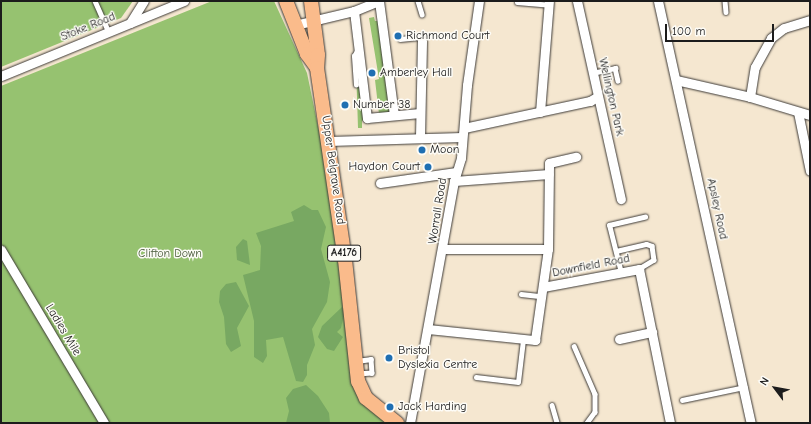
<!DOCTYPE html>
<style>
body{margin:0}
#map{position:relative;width:811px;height:424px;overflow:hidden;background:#f5e7d0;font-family:"Comic Neue",sans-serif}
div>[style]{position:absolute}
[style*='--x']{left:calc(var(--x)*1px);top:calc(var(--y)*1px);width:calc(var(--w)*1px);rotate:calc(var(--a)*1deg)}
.green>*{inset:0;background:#96c270}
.forest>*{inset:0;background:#78a862}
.roads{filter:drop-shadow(0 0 1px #3d3a37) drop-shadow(0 0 1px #3d3a37)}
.service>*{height:4.5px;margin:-2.25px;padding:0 2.25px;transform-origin:2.25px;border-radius:2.25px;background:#fff}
.minor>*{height:9px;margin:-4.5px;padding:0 4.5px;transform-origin:4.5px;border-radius:4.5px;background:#fff}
.primary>*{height:14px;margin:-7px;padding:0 7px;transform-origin:7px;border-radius:7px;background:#fabb8b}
.dots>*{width:11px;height:11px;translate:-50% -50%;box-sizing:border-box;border:2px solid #fdfcf7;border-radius:50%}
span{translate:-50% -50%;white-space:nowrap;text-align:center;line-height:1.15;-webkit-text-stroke:3px #fdfcf7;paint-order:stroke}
.shield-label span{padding:1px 3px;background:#fdfcf7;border:1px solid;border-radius:3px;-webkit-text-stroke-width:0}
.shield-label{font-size:11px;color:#1c1c1c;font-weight:700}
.street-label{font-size:12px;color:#1c1c1c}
.poi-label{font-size:12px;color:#1c1c1c}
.left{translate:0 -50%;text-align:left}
.right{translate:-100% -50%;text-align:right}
.park-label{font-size:12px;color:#4d5e3e}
.frame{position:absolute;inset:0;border:2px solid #1c1c1c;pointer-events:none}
.north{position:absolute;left:755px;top:368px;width:40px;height:40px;-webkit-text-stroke:3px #fdfcf7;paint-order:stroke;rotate:302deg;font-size:11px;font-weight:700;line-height:16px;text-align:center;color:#1c1c1c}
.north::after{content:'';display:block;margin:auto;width:14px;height:18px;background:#1c1c1c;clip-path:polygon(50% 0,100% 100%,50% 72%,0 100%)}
.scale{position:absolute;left:665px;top:24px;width:109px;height:18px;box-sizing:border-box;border:2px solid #1c1c1c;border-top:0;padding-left:5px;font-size:12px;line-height:14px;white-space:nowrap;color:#1c1c1c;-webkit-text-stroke:3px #fdfcf7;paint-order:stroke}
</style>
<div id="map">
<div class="green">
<i style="clip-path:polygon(1px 1px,133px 1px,121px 18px,1px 67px)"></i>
<i style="clip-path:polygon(212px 1px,274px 1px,307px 73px,331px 189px,348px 347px,386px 423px,1px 423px,1px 86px)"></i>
<i style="clip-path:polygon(374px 17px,375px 21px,379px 21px,390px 113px,379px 114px,375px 80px,379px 79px,369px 18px)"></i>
<i style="clip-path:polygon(356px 67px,364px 120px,362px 121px,362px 128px,358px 128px)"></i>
</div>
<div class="forest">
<i style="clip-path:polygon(304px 205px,312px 210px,318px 210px,326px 227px,321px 249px,330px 282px,327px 302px,312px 329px,315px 345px,307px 365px,307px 375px,303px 382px,296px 381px,283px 337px,266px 340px,267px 356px,263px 363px,254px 357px,254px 321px,243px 275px,260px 270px,261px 246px,256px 233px,294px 221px,291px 212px)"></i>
<i style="clip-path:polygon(243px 239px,247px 241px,250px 265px,237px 260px,236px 247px)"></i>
<i style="clip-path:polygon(236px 282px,249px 306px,237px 328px,241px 346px,231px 352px,226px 344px,224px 317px,219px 302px,220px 291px,226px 284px)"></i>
<i style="clip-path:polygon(342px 307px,344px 314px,341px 328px,337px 332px,343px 337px,334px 351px,327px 349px,318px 337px,322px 326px)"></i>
<i style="clip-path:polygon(306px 385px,318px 396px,329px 413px,330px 423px,286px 423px,289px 411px,286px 398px,293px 389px)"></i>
</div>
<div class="roads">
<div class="service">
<i style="--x:95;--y:1;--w:34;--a:66"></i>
<i style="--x:418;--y:1;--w:14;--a:73"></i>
<i style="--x:725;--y:1;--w:11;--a:85"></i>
<i style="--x:517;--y:2;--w:32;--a:5"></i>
<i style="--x:400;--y:39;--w:19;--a:-6"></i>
<i style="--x:419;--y:37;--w:5;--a:53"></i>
<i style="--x:592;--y:73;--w:24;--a:-12"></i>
<i style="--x:615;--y:68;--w:13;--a:77"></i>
<i style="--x:356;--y:85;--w:29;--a:-94"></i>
<i style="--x:354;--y:56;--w:8;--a:-60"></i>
<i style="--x:616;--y:251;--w:31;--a:-13"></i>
<i style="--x:646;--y:244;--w:6;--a:18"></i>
<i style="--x:652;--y:246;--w:14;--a:82"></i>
<i style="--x:654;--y:260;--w:17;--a:149"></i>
<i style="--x:621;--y:273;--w:49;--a:-104"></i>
<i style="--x:609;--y:225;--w:37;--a:-13"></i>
<i style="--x:521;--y:294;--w:20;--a:6"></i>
<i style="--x:574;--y:346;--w:52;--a:66.4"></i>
<i style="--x:595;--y:394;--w:18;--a:90"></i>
<i style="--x:595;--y:412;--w:14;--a:126"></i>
<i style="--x:357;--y:361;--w:14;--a:-8"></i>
<i style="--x:371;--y:359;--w:14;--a:86"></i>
<i style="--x:372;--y:373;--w:14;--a:176"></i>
<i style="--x:476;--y:377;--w:42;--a:6.8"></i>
<i style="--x:518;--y:382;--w:42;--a:-83.2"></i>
<i style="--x:682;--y:400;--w:64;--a:-11.7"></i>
<i style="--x:552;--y:405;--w:19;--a:74"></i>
</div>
<div class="minor">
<i style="--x:379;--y:1;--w:115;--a:82.5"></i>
<i style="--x:577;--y:1;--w:203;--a:77.5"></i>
<i style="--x:658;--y:1;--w:432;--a:77.6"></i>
<i style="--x:354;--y:11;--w:108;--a:83.1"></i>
<i style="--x:367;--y:118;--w:53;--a:-5.4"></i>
<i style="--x:130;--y:23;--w:26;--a:-58"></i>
<i style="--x:295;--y:25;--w:61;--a:-13.3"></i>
<i style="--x:354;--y:11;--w:27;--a:-22"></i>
<i style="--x:1;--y:76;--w:198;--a:-22.3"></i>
<i style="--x:676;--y:80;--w:76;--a:12.9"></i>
<i style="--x:750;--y:97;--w:63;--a:16.7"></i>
<i style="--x:750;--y:97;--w:30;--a:-81"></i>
<i style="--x:755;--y:67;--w:33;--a:-61"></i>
<i style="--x:771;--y:38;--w:16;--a:-38"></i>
<i style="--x:784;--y:28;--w:27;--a:-17"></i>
<i style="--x:540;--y:112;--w:111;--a:-85.4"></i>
<i style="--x:798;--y:112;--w:60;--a:78.5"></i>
<i style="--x:464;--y:128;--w:129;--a:-12.1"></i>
<i style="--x:590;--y:101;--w:8;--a:-30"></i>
<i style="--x:420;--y:137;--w:96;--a:-88.8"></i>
<i style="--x:329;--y:141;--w:133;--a:-1.7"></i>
<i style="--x:454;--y:181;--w:95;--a:-4.2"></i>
<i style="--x:380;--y:183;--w:77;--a:-8.2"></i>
<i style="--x:444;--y:249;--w:104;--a:0"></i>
<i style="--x:1;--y:250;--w:201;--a:59.2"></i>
<i style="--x:543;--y:287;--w:98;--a:-10.6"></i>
<i style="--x:639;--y:269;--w:157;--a:78.6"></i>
<i style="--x:428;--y:329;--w:108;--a:5.9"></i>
<i style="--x:535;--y:340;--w:92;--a:-81.9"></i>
<i style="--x:548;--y:249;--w:86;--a:-89.3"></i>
<i style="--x:549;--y:163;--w:28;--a:-13"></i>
<i style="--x:619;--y:339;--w:34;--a:-12"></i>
<i style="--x:410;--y:423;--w:246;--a:-79.7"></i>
<i style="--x:454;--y:181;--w:24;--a:-73"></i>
<i style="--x:461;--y:158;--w:73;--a:-85.3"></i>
<i style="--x:467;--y:85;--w:85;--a:-81.9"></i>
</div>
<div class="primary">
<i style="--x:286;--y:1;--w:57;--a:68.4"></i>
<i style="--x:307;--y:54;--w:17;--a:54"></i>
<i style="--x:311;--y:1;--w:54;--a:82.6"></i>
<i style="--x:318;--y:55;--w:13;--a:94"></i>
<i style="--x:317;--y:68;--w:194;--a:81.7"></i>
<i style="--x:345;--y:260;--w:122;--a:83.9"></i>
<i style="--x:358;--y:381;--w:19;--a:65"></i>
<i style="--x:366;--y:398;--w:40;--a:39"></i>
</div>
</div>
<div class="dots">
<i style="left:398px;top:36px;background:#1f6fb2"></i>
<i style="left:372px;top:73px;background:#1f6fb2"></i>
<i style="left:345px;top:105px;background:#1f6fb2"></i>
<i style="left:422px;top:150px;background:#1f6fb2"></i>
<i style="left:428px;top:167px;background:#1f6fb2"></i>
<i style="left:389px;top:358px;background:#1f6fb2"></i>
<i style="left:390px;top:407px;background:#1f6fb2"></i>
</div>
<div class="shield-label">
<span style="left:344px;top:253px">A4176</span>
</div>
<div class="street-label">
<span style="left:88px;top:27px;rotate:-22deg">Stoke Road</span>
<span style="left:611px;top:97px;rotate:77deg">Wellington Park</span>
<span style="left:333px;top:170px;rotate:82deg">Upper Belgrave Road</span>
<span style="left:717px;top:209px;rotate:78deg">Apsley Road</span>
<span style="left:438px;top:211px;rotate:-81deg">Worrall Road</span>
<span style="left:591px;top:266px;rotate:-11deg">Downfield Road</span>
<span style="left:63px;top:330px;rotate:59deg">Ladies Mile</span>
</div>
<div class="poi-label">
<span class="left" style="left:406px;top:36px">Richmond Court</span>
<span class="left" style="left:380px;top:73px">Amberley Hall</span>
<span class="left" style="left:353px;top:105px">Number 38</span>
<span class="left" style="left:430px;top:150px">Moon</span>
<span class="right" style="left:420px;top:167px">Haydon Court</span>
<span class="left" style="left:398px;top:358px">Bristol<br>Dyslexia Centre</span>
<span class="left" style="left:398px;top:407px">Jack Harding</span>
</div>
<div class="park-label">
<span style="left:170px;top:254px">Clifton Down</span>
</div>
<div class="frame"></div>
<div class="north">N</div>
<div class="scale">100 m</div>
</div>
